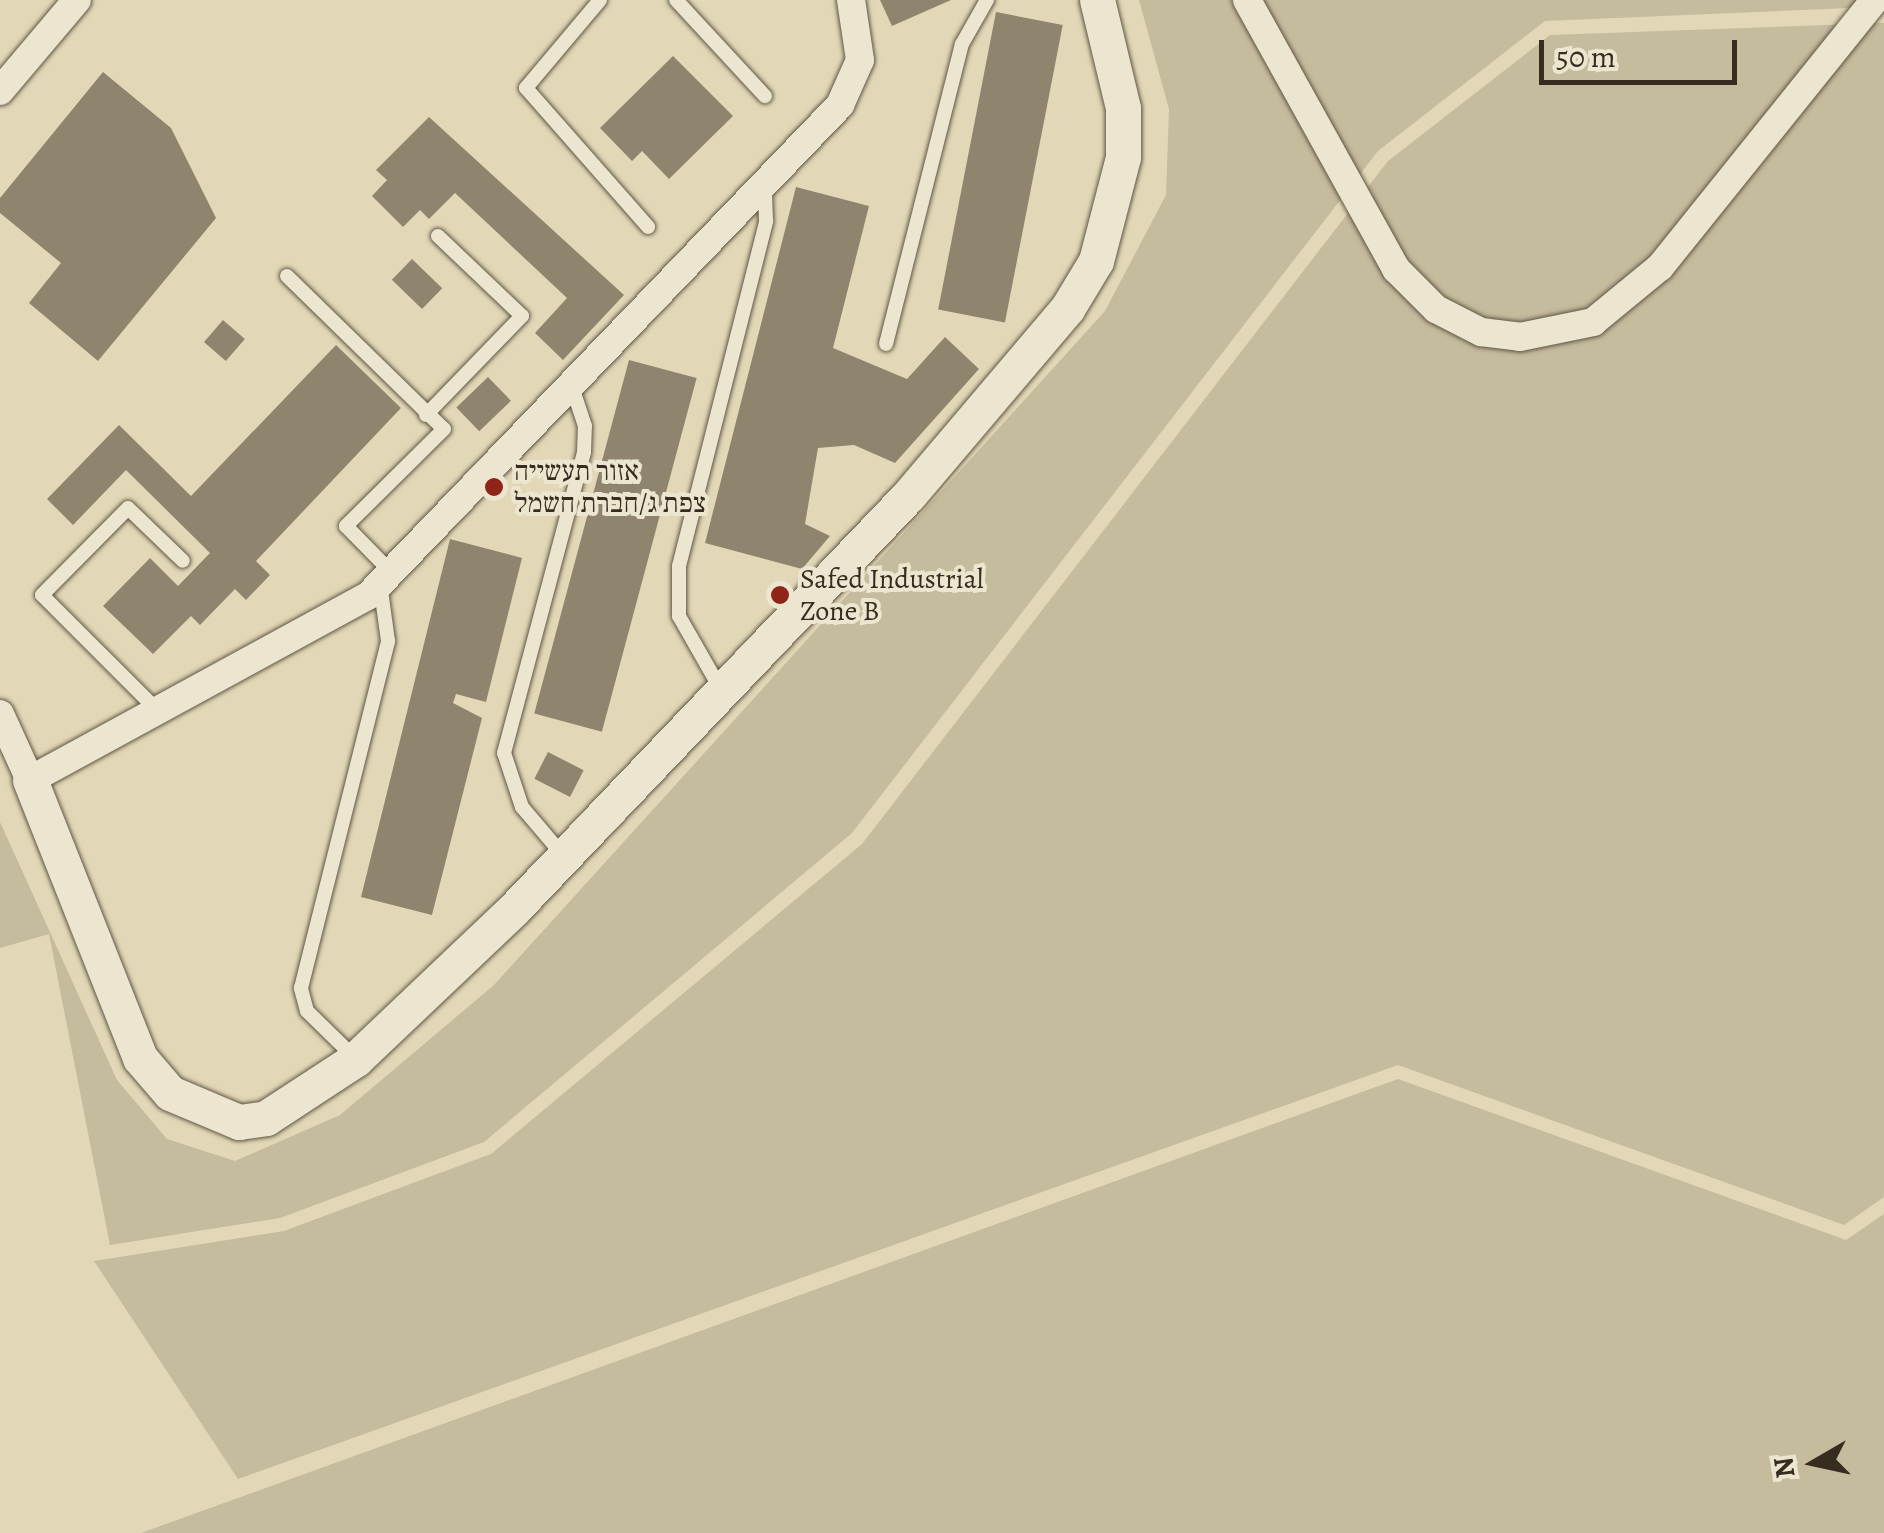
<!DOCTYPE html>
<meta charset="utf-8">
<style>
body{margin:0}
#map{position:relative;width:1884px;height:1533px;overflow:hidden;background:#e2d8b7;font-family:Alegreya,"Frank Ruhl Libre",serif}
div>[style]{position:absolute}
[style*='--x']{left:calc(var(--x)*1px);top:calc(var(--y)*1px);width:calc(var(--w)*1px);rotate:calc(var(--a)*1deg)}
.green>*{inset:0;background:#c5bb9d}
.building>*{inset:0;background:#8f856f;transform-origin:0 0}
.roads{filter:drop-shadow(0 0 2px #615746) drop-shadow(0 0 2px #615746)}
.service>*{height:14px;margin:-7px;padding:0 7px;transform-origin:7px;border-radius:7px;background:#ece6d0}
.minor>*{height:28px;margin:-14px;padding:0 14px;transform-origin:14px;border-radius:14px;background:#ece6d0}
.tertiary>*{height:35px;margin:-17.5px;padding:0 17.5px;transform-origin:17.5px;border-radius:17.5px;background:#ece6d0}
.dots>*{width:28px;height:28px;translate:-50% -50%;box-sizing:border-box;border:5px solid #ece6d0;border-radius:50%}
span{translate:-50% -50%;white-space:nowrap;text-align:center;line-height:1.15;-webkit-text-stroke:8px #ece6d0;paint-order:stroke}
.poi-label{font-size:28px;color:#362c20}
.left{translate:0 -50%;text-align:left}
.north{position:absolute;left:1764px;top:1413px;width:100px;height:100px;-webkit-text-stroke:8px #ece6d0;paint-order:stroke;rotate:261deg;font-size:28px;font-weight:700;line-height:40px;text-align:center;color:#362c20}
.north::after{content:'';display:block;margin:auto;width:35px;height:45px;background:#362c20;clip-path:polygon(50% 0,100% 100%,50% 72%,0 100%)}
.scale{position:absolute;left:1539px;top:40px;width:198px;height:45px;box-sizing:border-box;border:5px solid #362c20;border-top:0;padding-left:12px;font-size:30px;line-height:35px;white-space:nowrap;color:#362c20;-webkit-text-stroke:8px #ece6d0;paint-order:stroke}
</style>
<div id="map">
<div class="green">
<i style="clip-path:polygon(1139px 0,1884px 0,1874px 7px,1545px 21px,1378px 151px,852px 833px,484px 1142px,280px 1218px,110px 1245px,49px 934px,0 948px,0 822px,117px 1080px,167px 1139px,235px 1161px,340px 1115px,494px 985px,1105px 311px,1166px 195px,1169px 109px)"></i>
<i style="clip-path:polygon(1884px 23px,1884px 1197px,1844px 1225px,1398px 1065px,238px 1479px,94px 1261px,284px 1231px,491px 1154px,862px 844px,1388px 161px,1550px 35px)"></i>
<i style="clip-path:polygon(1398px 1079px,1846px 1240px,1884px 1214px,1884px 1533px,141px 1533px)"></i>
</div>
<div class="building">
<i style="clip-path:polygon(880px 0,951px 0,892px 26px)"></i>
<i style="left:996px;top:12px;width:68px;height:303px;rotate:11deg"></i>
<i style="clip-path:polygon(673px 56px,733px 116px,669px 179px,642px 151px,632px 161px,600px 128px)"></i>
<i style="clip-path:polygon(103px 72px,171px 128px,216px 218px,98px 361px,29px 303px,61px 263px,0 213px,0 198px)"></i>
<i style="clip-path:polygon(429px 117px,624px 295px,563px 360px,535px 333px,567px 298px,455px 193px,429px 219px,420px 210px,403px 227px,372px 196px,387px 180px,376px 170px)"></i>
<i style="clip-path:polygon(796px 187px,869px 206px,833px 348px,907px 379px,945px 337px,979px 369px,895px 463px,854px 445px,818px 448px,805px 524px,830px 536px,802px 569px,705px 543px)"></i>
<i style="left:412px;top:259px;width:42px;height:29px;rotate:44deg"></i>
<i style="left:223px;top:320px;width:29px;height:29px;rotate:41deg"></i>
<i style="clip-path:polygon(336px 345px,401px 408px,256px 561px,270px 575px,246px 600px,235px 589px,200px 625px,191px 616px,153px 654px,103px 606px,150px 558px,178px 586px,210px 553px,126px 470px,73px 525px,47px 499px,119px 425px,191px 496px)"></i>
<i style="left:629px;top:360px;width:70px;height:366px;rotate:15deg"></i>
<i style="left:488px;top:377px;width:33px;height:44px;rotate:46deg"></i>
<i style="clip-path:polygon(450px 539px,522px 558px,486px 702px,456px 694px,453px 703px,482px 718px,432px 915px,361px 897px)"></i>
<i style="left:548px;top:752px;width:40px;height:30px;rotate:27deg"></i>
</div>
<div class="roads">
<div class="service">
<i style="--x:600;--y:0;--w:115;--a:130.1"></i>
<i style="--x:526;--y:88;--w:185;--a:48.7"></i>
<i style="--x:676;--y:0;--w:131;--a:47.2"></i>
<i style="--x:287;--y:276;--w:219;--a:44.3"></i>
<i style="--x:444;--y:429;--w:138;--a:135.3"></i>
<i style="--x:346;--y:526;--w:64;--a:45.6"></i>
<i style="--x:886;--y:344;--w:309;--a:-75.8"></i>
<i style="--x:962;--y:44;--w:51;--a:-60.4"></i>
<i style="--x:426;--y:415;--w:138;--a:-45.9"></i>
<i style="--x:522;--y:316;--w:116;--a:-136.4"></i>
<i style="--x:720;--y:688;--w:83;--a:-119.7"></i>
<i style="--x:679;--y:616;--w:50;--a:-90"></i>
<i style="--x:679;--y:566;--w:356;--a:-75.8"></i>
<i style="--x:766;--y:221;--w:34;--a:-92"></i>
<i style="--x:156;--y:709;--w:161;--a:-135"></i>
<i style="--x:42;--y:595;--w:122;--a:-45.3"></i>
<i style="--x:128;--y:508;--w:76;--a:43.9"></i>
<i style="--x:562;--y:854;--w:62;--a:-130.4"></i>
<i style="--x:522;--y:807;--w:57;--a:-108.4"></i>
<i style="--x:504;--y:753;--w:311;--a:-75.1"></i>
<i style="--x:584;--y:452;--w:26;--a:-88"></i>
<i style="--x:585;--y:426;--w:44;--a:-108.4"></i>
<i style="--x:356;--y:1059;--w:69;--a:-135.6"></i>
<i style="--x:307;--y:1011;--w:24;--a:-105"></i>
<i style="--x:301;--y:988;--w:358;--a:-75.9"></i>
<i style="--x:388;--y:641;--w:59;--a:-97.9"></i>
</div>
<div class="minor">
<i style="--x:1247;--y:0;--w:308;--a:61"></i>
<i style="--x:1396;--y:269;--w:57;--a:45"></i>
<i style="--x:1436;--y:309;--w:51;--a:27.1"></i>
<i style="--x:1481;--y:332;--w:39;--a:7"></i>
<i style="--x:1520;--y:337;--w:75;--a:-11.6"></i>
<i style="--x:1593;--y:322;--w:87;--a:-39.4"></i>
<i style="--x:1660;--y:267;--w:343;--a:-51.2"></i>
<i style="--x:0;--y:91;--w:119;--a:-49.8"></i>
<i style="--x:0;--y:714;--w:72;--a:65.6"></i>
<i style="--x:30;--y:780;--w:386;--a:-28.6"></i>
<i style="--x:369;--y:595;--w:680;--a:-46.13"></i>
<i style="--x:840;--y:105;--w:49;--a:-66"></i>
<i style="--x:860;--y:60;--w:61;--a:-98.5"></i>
</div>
<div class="tertiary">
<i style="--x:30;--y:780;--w:299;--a:68.4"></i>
<i style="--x:140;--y:1058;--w:46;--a:49.4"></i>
<i style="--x:170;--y:1093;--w:75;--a:22.8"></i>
<i style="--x:239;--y:1122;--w:27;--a:-8"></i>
<i style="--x:266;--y:1118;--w:108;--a:-33.2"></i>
<i style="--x:356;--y:1059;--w:216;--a:-43.5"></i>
<i style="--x:513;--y:910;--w:574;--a:-46.34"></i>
<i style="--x:909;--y:495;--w:244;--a:-49.7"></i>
<i style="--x:1067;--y:309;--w:56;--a:-58.9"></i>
<i style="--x:1096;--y:261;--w:107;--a:-75.4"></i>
<i style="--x:1123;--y:157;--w:49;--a:-90"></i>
<i style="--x:1123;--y:108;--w:111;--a:-103.5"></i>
</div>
</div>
<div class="dots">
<i style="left:494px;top:487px;background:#8f2418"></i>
<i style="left:780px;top:595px;background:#8f2418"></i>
</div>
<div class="poi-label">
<span class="left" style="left:514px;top:487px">אזור תעשייה<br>צפת ג/חברת חשמל</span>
<span class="left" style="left:800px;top:595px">Safed Industrial<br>Zone B</span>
</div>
<div class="north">N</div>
<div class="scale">50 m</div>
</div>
